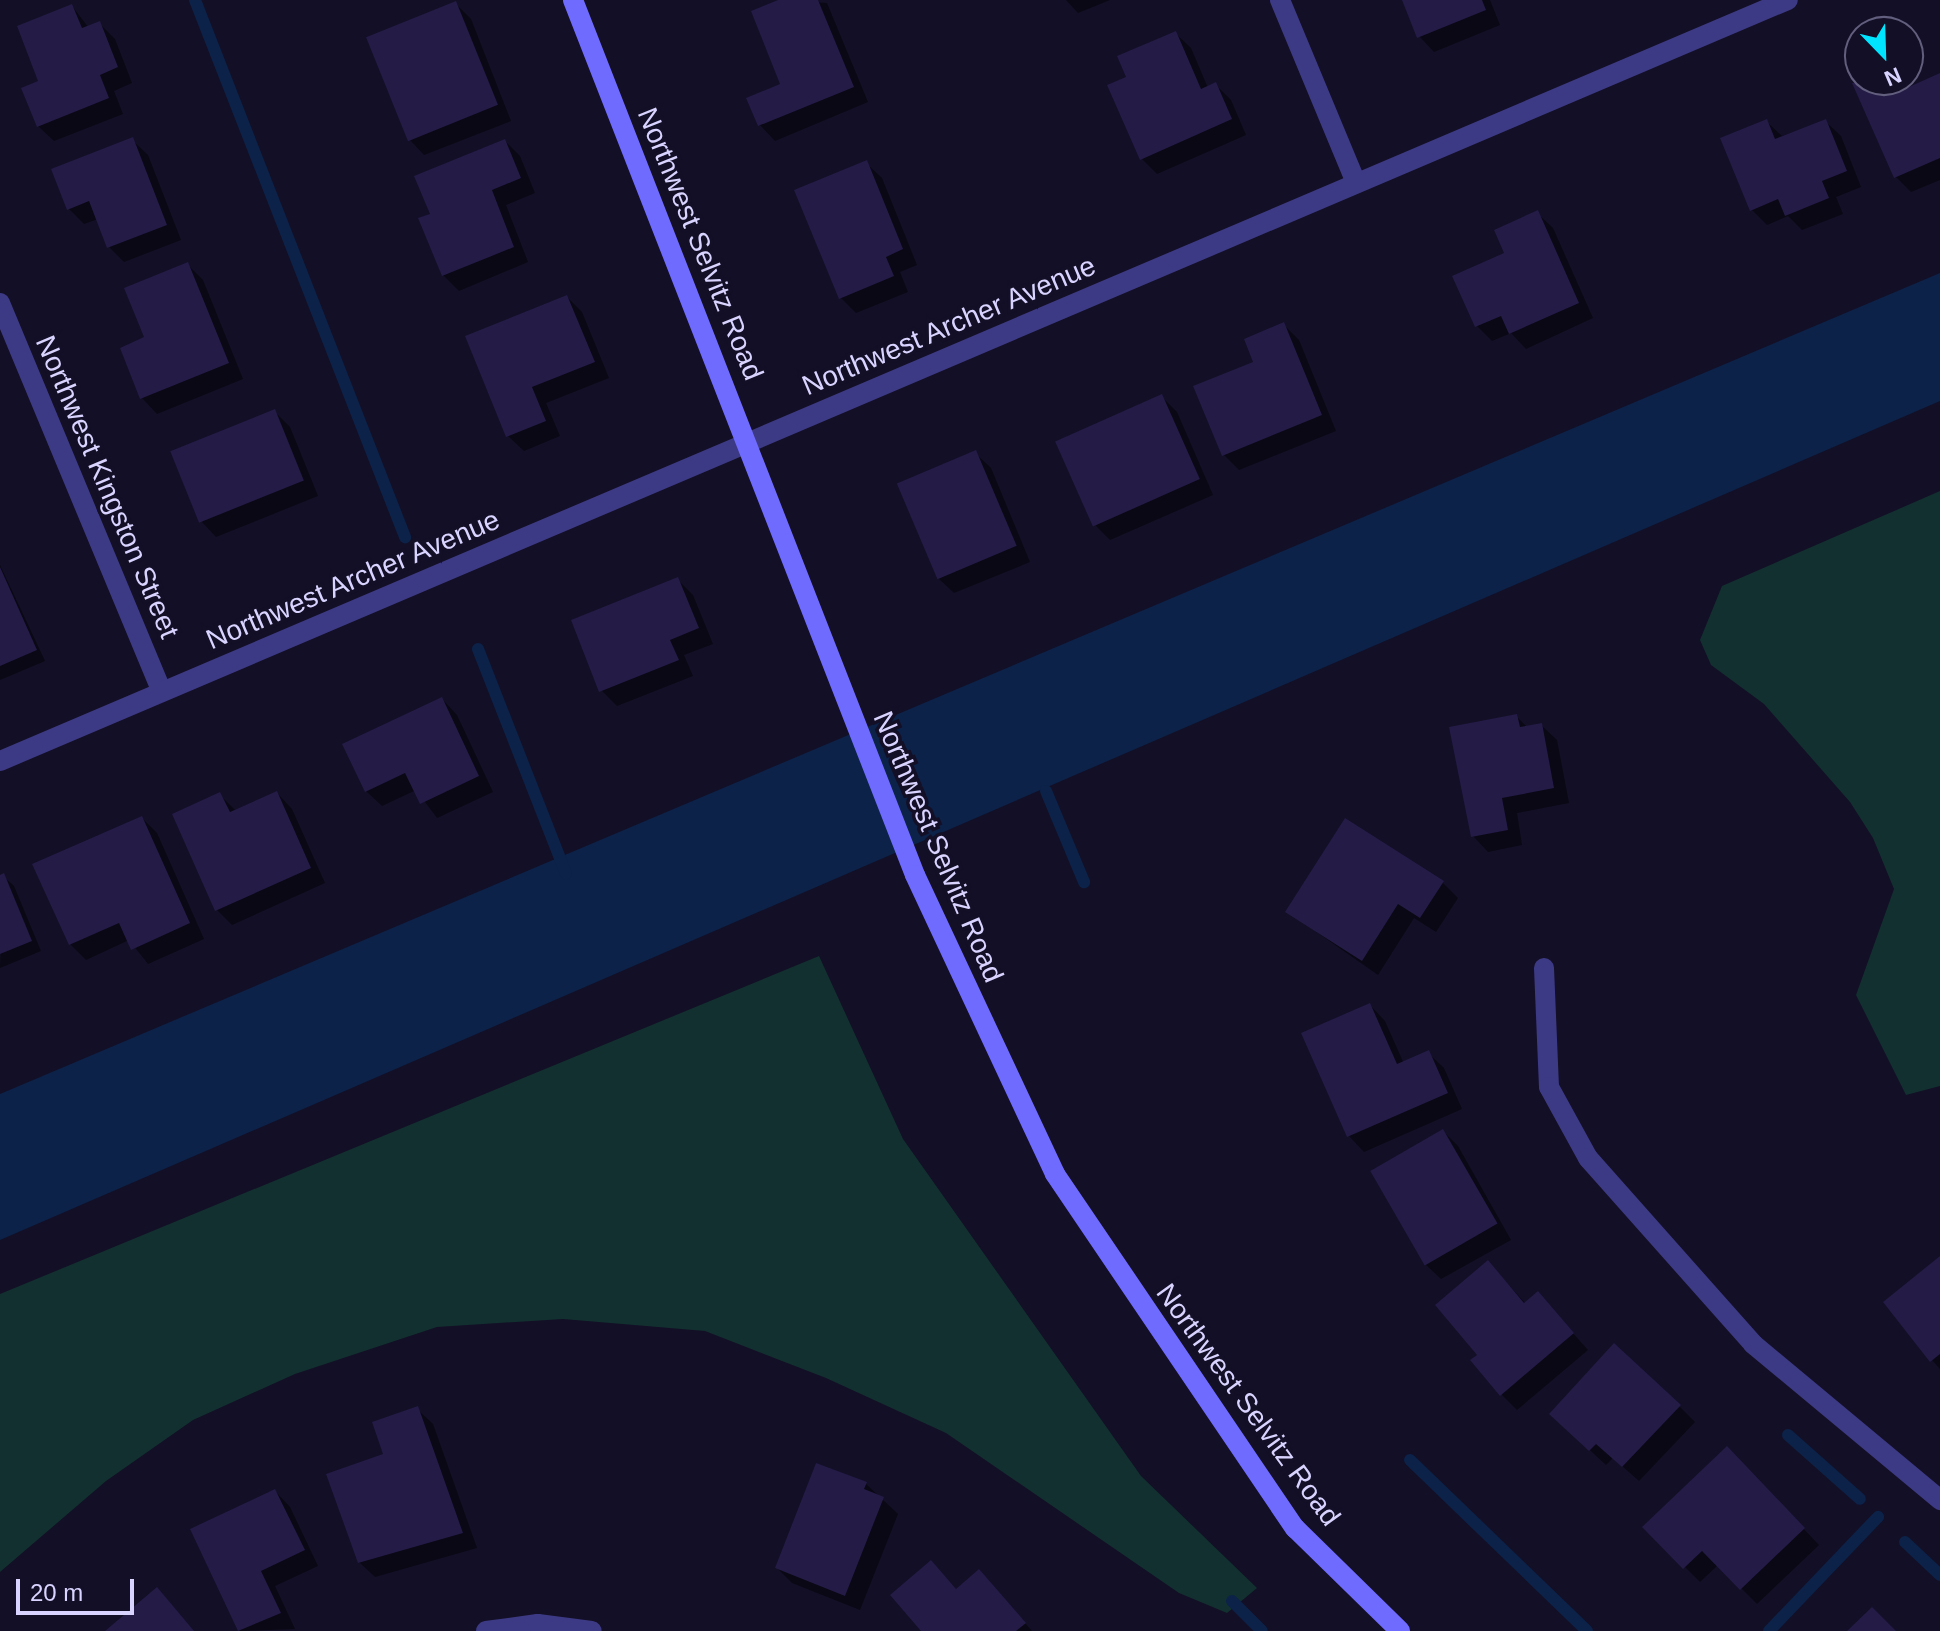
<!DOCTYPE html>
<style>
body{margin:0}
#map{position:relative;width:1940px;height:1631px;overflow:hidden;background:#130f26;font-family:Helvetica,sans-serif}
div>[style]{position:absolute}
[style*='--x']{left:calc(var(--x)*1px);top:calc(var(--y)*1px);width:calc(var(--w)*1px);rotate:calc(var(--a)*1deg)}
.green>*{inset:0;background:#12302f}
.water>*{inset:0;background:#0c2248}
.shadow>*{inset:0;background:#0007}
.stream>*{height:12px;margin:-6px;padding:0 6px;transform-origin:6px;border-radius:6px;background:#0c2248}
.building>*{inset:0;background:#241b47;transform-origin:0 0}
.street>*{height:20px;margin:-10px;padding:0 10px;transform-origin:10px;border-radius:10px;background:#3d3a85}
.secondary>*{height:20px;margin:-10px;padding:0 10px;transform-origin:10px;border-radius:10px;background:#6f6bff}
span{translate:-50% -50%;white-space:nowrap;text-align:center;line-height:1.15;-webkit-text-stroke:7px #130f26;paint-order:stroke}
.street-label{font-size:28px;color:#d9d4ff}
.north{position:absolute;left:1844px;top:16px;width:80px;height:80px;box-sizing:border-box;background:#130f26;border:2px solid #625e7d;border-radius:50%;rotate:157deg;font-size:22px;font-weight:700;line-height:32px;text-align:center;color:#d9d4ff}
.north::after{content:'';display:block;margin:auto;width:28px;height:36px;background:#00e5ff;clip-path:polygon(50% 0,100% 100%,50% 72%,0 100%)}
.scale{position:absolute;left:16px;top:1579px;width:118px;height:36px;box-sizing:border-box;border:4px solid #d9d4ff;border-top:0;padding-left:10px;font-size:24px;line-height:28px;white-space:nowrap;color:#d9d4ff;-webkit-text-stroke:6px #130f26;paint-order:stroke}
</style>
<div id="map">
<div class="green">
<i style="clip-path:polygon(1940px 491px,1940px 1086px,1906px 1095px,1856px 995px,1894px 889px,1873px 838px,1850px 802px,1764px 704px,1711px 665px,1700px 640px,1722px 586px)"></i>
<i style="clip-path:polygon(819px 956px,903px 1139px,1141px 1476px,1257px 1588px,1227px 1613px,1179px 1593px,946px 1433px,826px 1378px,705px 1331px,563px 1319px,437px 1327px,295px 1374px,193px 1420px,106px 1481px,0 1572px,0 1294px)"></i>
</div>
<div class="water">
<i style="clip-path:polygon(1940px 273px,1940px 401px,0 1240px,0 1094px)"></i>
</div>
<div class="shadow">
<i style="clip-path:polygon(783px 0,827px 3px,868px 102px,775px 141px,760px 125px,783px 85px)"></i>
<i style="clip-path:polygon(1066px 0,1110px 0,1078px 13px)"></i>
<i style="clip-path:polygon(1404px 0,1490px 0,1500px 25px,1434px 52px,1419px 36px)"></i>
<i style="clip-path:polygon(455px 3px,471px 19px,511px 121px,424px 155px,409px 139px)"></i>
<i style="clip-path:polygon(72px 6px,89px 28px,100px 24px,115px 39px,132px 83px,114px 91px,123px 114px,54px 141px,38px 126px,41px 82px)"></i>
<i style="clip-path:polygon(1175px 33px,1191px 48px,1208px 88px,1216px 85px,1231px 100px,1246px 135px,1157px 174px,1142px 159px,1128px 78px)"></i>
<i style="clip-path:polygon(1940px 75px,1940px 180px,1911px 192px,1896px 177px,1855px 84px,1900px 80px,1907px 90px)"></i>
<i style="clip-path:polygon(1766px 121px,1782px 136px,1825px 121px,1841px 136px,1861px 187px,1836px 197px,1843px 214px,1802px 230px,1788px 216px,1767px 225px,1752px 210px)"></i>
<i style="clip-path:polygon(132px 140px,148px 155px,181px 240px,124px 262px,109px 247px,98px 219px,84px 224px,69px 209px)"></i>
<i style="clip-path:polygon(505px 141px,520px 156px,535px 193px,506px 205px,528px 262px,459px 291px,443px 275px,432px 215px)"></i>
<i style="clip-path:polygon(866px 163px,882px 178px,917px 265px,900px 272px,908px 292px,856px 313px,841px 298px)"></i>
<i style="clip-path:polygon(1537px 213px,1553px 228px,1593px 318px,1526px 349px,1511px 333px,1492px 341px,1477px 326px,1507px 254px)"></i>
<i style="clip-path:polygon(187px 264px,203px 280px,243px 379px,157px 414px,142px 398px,146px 339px)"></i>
<i style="clip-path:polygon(567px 297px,582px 312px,609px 378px,546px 403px,560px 436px,524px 451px,508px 436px)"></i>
<i style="clip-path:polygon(1284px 325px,1299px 340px,1336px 431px,1239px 470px,1224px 455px)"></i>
<i style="clip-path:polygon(1161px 396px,1177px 412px,1213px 495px,1110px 540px,1094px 524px)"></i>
<i style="clip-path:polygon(275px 412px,290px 427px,318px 496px,216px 537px,201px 521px)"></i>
<i style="clip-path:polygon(975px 453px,991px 468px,1030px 562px,954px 593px,938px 578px)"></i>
<i style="clip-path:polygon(0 565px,45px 661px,0 680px)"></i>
<i style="clip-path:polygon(678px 580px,693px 595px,713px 644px,684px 655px,693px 676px,617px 706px,601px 690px)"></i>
<i style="clip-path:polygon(442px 699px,457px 715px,493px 792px,437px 818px,416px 790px,382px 806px,366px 791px)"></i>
<i style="clip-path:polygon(1516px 716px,1528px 728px,1541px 725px,1557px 740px,1569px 803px,1517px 813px,1522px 845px,1488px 852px,1473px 836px)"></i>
<i style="clip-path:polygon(277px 793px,292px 809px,325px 883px,232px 925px,217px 910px,220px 795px,235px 810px)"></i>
<i style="clip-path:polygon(142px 818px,157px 833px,204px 939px,148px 964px,129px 940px,86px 960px,70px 944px)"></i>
<i style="clip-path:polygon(3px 876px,14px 886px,41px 951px,0 968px)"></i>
<i style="clip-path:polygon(1443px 883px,1458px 898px,1436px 932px,1414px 918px,1378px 975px,1288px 912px)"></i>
<i style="clip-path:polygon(1370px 1005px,1385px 1021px,1404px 1064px,1428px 1053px,1444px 1068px,1462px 1109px,1364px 1152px,1349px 1136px,1304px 1034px)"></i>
<i style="clip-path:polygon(1443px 1131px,1458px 1146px,1511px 1240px,1441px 1279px,1425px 1264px)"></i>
<i style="clip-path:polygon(1940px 1259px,1940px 1369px,1932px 1360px)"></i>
<i style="clip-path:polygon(1488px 1262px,1526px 1304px,1538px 1294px,1588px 1350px,1517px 1410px,1502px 1395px,1480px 1355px)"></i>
<i style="clip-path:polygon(1679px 1406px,1695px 1422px,1639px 1481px,1613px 1458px,1606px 1465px,1567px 1429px)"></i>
<i style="clip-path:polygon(417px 1409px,433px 1424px,477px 1548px,375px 1577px,359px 1562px,386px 1455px)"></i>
<i style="clip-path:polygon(1742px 1464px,1819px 1545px,1757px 1604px,1718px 1565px,1700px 1582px,1645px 1527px)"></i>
<i style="clip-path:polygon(866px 1484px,898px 1514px,860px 1610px,792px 1583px,777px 1568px)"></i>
<i style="clip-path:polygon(275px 1491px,290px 1507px,318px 1566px,275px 1586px,295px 1629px,240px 1631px,193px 1530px)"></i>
<i style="clip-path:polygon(979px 1571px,1032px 1631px,924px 1631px,957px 1591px)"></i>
</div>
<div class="stream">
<i style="--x:195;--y:0;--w:577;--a:68.64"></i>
<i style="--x:478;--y:649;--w:241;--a:68.6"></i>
<i style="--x:1046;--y:791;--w:99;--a:67.3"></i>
<i style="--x:1788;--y:1435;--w:96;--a:41.6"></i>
<i style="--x:1410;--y:1460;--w:246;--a:44"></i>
<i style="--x:1905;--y:1542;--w:48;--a:43.3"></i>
<i style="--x:1232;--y:1601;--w:42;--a:45"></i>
<i style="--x:1769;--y:1631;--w:158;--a:-46.3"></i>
</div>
<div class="building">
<i style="clip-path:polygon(778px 0,818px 0,854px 87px,758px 126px,746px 98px,780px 84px,751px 11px)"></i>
<i style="clip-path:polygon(1402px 0,1482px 0,1486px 10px,1417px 38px)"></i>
<i style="left:456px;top:1px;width:112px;height:97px;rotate:68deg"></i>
<i style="clip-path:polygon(72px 4px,82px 28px,100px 21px,118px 67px,100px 75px,109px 98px,37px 127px,21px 88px,38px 81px,17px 26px)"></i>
<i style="clip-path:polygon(1176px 31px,1201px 89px,1216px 82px,1232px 119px,1140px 160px,1107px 85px,1126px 77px,1117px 56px)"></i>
<i style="clip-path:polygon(1940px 73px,1940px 158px,1894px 178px,1852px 83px,1895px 80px,1900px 91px)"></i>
<i style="clip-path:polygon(1767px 119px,1775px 139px,1826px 119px,1847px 171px,1822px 181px,1829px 198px,1785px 216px,1778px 199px,1750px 211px,1720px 138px)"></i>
<i style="clip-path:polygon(133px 137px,167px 225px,107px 248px,89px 201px,67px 210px,51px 169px)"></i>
<i style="clip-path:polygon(505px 139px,521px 178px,492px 190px,514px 247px,442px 276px,418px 218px,430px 214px,414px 176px)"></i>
<i style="clip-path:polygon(867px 160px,903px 249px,886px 257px,894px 276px,839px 299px,794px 190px)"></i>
<i style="clip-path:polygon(1538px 210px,1579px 303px,1509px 334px,1501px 316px,1475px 327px,1452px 276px,1504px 253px,1494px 230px)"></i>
<i style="clip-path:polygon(188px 262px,229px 363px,140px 399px,120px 348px,144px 337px,124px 288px)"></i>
<i style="clip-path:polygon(567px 295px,595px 362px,532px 387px,546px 421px,506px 437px,465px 336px)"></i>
<i style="clip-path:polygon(1284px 322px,1322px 415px,1222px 456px,1193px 386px,1253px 362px,1244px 339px)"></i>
<i style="left:1162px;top:394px;width:93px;height:117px;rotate:66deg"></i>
<i style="left:275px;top:409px;width:77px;height:113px;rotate:68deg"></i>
<i style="left:976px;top:450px;width:104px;height:86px;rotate:67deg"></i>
<i style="clip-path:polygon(0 567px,37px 650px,0 666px)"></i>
<i style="clip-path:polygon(678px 577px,699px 628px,670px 640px,679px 660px,599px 692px,571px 620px)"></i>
<i style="clip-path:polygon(442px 697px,479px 776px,420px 804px,405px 773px,365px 792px,342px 744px)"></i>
<i style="clip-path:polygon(1517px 714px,1520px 727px,1542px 723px,1554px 788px,1502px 798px,1508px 830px,1471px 837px,1449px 727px)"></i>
<i style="clip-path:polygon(277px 791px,311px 868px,215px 911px,172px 814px,220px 792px,230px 812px)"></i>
<i style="clip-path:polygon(142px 816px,190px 923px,131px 950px,119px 923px,69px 945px,32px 864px)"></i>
<i style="clip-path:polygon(1345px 818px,1444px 881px,1420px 918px,1398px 904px,1362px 961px,1285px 912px)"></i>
<i style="clip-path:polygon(4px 873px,32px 941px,0 954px,0 875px)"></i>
<i style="clip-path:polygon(1370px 1003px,1397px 1064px,1429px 1050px,1448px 1093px,1347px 1137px,1301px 1033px)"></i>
<i style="left:1443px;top:1129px;width:109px;height:84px;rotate:60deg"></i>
<i style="clip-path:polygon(1940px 1256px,1940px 1354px,1930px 1362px,1883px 1302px)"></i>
<i style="clip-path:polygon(1488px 1260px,1524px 1303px,1538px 1291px,1574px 1333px,1500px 1396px,1470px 1360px,1477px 1355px,1435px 1305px)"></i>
<i style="clip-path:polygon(1614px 1343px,1681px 1405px,1622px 1467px,1596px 1444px,1589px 1451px,1549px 1414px)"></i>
<i style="clip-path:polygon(418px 1406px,463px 1533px,358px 1563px,326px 1474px,383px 1454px,372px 1422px)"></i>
<i style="clip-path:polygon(1727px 1446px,1805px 1528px,1740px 1590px,1702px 1551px,1683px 1569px,1642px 1527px)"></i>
<i style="clip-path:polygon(816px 1463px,867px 1482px,864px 1489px,884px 1497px,845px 1596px,775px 1568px)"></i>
<i style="clip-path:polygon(275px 1489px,305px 1550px,261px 1571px,281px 1613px,238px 1631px,190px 1529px)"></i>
<i style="clip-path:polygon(931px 1560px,956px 1589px,979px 1569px,1026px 1623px,1016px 1631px,921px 1631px,890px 1595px)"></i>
<i style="clip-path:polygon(157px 1587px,194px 1631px,105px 1631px)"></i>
<i style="clip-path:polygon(1872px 1607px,1896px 1631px,1847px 1631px)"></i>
</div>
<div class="street">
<i style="--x:1280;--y:0;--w:198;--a:67.4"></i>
<i style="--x:0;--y:303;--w:421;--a:67.4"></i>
<i style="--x:0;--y:761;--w:1943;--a:-23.06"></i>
<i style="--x:1544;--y:968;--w:119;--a:87.6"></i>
<i style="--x:1549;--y:1087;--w:81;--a:61.2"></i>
<i style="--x:1588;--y:1158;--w:249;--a:48.4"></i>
<i style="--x:1753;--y:1344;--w:244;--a:39.8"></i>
<i style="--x:486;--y:1631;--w:52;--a:-7.7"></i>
<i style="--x:538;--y:1624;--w:54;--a:7.4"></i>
</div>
<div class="secondary">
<i style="--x:573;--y:0;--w:939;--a:68.65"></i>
<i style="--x:915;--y:875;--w:330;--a:64.9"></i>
<i style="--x:1055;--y:1174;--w:428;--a:55.9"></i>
<i style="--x:1295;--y:1528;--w:147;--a:44.4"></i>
</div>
<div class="street-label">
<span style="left:700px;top:244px;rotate:68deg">Northwest Selvitz Road</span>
<span style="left:949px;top:326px;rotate:-23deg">Northwest Archer Avenue</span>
<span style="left:107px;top:487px;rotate:67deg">Northwest Kingston Street</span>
<span style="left:353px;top:580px;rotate:-23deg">Northwest Archer Avenue</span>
<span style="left:938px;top:847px;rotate:67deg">Northwest Selvitz Road</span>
<span style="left:1248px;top:1405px;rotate:54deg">Northwest Selvitz Road</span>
</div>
<div class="north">N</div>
<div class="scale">20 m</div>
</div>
